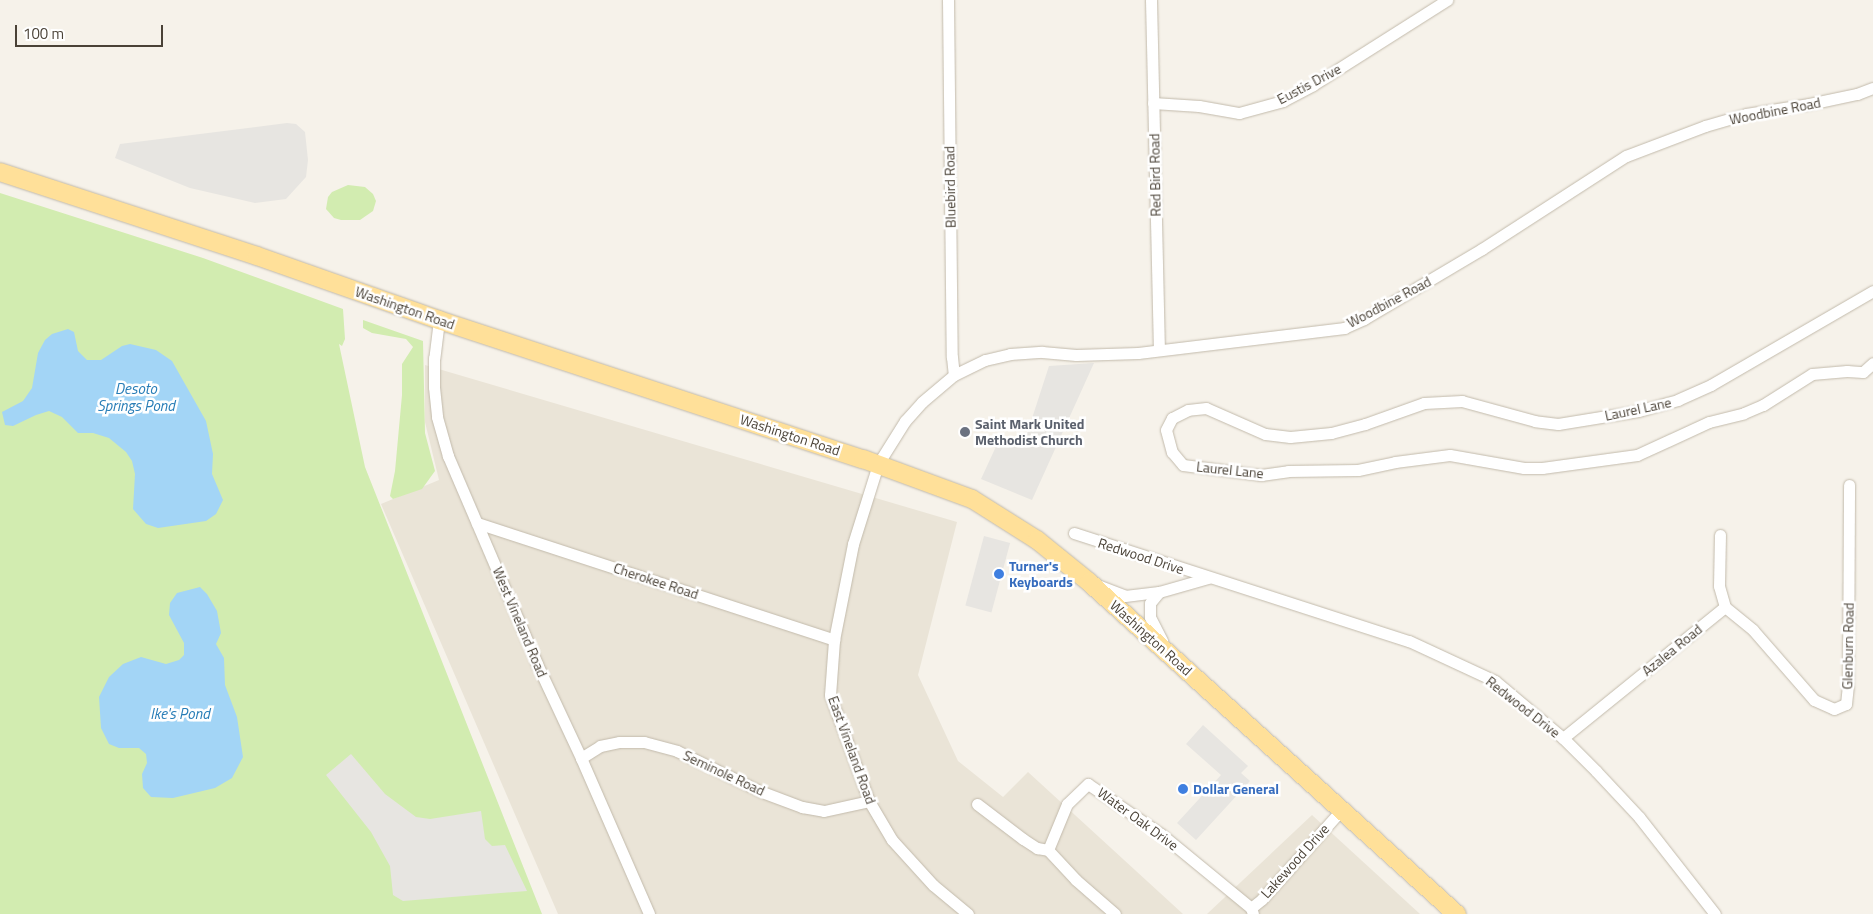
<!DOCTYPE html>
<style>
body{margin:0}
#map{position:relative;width:1873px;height:914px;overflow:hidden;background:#f6f2ea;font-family:"Titillium Web",sans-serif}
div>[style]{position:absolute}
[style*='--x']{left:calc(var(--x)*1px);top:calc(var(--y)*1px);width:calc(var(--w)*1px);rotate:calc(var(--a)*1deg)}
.residential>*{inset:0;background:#eae4d7}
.green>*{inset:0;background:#d2ecb0}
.parking>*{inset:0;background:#e7e5e1;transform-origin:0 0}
.water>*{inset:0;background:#a3d5f6}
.roads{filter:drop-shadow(0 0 1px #c2baab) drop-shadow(0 0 1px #c2baab)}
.street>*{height:11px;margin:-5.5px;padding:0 5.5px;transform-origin:5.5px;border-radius:5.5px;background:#fff}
.primary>*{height:18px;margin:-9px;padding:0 9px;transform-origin:9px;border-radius:9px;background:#ffe099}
.dots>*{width:14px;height:14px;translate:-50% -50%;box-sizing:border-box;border:2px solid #fff;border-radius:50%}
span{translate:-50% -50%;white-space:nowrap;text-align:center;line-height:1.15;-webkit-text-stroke:5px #fff;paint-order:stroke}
.street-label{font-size:14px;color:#4a4237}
.worship-label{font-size:14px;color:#5b616d;font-weight:700}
.left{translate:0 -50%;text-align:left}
.shop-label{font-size:14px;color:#366cbe;font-weight:700}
.water-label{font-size:15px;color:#267cb6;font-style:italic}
.scale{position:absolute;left:15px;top:25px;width:148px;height:22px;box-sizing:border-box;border:2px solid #4a4237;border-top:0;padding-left:6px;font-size:15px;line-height:18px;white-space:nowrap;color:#4a4237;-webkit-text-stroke:4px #fff;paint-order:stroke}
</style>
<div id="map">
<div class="residential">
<i style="clip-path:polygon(425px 365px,957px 522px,918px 675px,958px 761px,1003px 797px,1028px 772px,1183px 914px,558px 914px,381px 504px,439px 480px,425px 422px)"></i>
<i style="clip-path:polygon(1312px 815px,1420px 914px,1207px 914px)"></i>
</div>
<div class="green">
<i style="clip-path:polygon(348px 185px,365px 187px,373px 194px,376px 201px,373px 211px,360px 220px,341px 220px,334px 218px,326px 209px,328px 197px,332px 192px)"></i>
<i style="clip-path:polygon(0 193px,203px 258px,343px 309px,345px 339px,342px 346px,339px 344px,365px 467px,542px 914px,0 914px)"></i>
<i style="clip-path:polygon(363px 320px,423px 341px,425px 433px,435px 471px,422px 489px,393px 499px,390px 496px,395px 471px,402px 395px,402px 364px,413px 347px,406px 339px,372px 333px,363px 328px)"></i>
</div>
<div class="parking">
<i style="clip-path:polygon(287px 123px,296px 124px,305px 132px,308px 160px,306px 177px,286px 199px,255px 203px,190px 188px,115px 158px,120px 144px)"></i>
<i style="clip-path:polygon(1094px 363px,1032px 500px,981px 479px,999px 440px,1023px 446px,1049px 366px)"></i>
<i style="left:984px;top:536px;width:27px;height:72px;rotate:15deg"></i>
<i style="clip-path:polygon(1203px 725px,1248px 766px,1241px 773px,1250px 781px,1196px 840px,1177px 823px,1221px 775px,1186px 744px)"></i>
<i style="clip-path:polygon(351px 754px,385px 794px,416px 817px,430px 819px,481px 811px,485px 839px,492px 846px,505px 845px,527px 891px,403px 901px,393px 895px,390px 866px,371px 832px,326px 775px)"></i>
</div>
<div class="water">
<i style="clip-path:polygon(68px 329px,74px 332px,78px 351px,87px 360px,101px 360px,122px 346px,130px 344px,156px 350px,172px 361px,206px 421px,213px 454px,212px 474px,223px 500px,216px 514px,206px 521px,158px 528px,146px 524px,133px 509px,135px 474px,132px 461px,126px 452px,109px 438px,93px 433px,78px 433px,62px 417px,49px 411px,36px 415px,13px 426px,5px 425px,2px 412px,23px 401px,32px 388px,38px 353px,45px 340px,52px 334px)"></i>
<i style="clip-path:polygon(200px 587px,207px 594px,217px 611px,221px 633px,216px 644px,224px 658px,225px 685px,237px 717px,243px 757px,232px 778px,215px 788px,173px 798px,151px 797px,143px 788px,142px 774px,147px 763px,146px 754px,139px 748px,119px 748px,109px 744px,101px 728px,99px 697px,109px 677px,123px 664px,141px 657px,166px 664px,179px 660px,184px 655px,184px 643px,169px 615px,170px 603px,177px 593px)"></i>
</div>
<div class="roads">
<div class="street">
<i style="--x:948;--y:0;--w:357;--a:89.4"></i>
<i style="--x:952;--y:357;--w:18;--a:84"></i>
<i style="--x:1151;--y:0;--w:350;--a:88.7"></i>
<i style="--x:1153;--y:103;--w:46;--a:3.7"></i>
<i style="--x:1199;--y:106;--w:41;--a:9.9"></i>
<i style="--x:1239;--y:113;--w:46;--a:-15.3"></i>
<i style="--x:1283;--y:101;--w:34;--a:-28"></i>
<i style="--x:1313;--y:85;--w:159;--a:-32.4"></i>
<i style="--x:1873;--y:291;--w:187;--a:149.9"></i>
<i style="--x:1711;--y:385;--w:36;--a:156"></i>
<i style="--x:1678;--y:400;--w:41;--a:164.6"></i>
<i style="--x:1638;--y:411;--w:81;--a:170.8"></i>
<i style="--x:1558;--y:424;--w:23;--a:-173"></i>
<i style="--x:1535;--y:421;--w:76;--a:-164.7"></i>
<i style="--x:1462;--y:401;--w:38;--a:177"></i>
<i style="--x:1424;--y:403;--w:63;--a:160.4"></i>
<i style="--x:1365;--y:424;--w:35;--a:165"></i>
<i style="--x:1331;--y:433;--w:41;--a:174.4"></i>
<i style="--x:1290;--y:437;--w:25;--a:-173"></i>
<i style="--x:1265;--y:434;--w:64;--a:-156.2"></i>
<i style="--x:1206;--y:408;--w:18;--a:174"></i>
<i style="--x:1188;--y:410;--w:18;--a:153"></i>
<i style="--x:1172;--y:418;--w:13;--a:117"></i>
<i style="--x:1166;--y:430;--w:23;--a:75"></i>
<i style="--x:1172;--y:452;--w:17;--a:50"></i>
<i style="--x:1183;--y:465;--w:79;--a:7.3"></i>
<i style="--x:1261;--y:475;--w:27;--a:-8"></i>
<i style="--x:1288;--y:471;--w:70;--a:-0.8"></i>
<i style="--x:1358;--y:470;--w:38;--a:-12"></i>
<i style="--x:1395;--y:462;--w:55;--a:-7.3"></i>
<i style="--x:1450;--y:455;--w:75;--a:10"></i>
<i style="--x:1524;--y:468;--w:18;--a:0"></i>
<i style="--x:1542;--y:468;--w:96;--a:-7.8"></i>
<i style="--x:1637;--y:455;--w:79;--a:-24.6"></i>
<i style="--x:1709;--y:422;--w:36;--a:-14"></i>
<i style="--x:1744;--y:413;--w:21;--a:-23"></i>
<i style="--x:1763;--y:405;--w:58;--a:-32.3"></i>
<i style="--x:1812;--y:374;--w:35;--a:-5"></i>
<i style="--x:1847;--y:371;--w:16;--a:4"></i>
<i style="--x:1863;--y:372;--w:13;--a:-42"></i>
<i style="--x:439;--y:320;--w:38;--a:97"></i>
<i style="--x:434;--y:358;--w:29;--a:90"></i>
<i style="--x:434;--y:387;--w:30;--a:84"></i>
<i style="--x:437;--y:417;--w:41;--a:74.2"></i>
<i style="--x:448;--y:456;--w:226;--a:66.8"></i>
<i style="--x:537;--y:664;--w:104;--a:64.9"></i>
<i style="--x:581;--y:758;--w:170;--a:66.4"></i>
<i style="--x:477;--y:523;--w:376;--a:18.1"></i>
<i style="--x:1074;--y:533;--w:352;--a:17.9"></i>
<i style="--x:1409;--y:641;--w:95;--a:24.9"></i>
<i style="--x:1495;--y:681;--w:89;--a:40"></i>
<i style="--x:1563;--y:738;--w:47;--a:45"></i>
<i style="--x:1596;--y:771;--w:63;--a:46.9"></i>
<i style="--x:1639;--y:817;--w:123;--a:51.9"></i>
<i style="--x:1097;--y:585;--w:30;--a:21"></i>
<i style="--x:1125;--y:596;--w:34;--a:-7"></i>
<i style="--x:1159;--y:592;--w:51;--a:-15.9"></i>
<i style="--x:1159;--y:592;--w:14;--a:129"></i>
<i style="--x:1150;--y:603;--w:14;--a:90"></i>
<i style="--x:1150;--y:617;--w:27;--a:63"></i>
<i style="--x:1725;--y:607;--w:36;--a:39"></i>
<i style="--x:1753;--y:630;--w:93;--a:48.9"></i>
<i style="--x:1814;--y:700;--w:22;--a:24"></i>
<i style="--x:1834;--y:709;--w:13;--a:-23"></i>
<i style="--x:1846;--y:704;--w:19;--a:-84"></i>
<i style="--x:1848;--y:685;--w:200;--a:-89.7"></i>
<i style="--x:1563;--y:738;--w:208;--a:-39"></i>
<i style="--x:1725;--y:607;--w:22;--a:-106"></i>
<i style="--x:1719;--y:586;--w:51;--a:-88.9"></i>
<i style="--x:581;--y:758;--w:22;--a:-32"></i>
<i style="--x:600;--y:746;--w:19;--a:-12"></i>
<i style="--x:619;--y:742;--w:25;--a:0"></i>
<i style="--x:644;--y:742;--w:34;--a:15"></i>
<i style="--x:677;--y:751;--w:94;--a:25.8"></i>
<i style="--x:762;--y:792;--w:43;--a:20.6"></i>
<i style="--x:802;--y:807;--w:22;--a:10"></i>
<i style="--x:824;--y:811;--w:46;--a:-12.5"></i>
<i style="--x:977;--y:804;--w:58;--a:37.3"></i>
<i style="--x:1023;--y:839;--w:17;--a:33"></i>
<i style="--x:1037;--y:848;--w:11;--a:10"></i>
<i style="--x:968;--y:914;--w:45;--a:-140.4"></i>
<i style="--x:933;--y:885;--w:61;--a:-132.3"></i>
<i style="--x:892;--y:840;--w:45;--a:-120.5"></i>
<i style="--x:869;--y:801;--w:113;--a:-110.2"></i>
<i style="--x:830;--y:695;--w:55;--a:-85.8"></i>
<i style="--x:834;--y:640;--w:98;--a:-78.8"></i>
<i style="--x:853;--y:544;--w:84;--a:-72.6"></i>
<i style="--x:878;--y:464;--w:51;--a:-57.9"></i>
<i style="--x:905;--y:421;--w:25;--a:-48"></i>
<i style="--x:922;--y:402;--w:42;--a:-40.2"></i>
<i style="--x:954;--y:375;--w:34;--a:-26"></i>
<i style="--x:985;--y:360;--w:26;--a:-13"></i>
<i style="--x:1010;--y:354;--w:32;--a:-4"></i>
<i style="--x:1042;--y:352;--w:34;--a:5"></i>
<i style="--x:1076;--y:355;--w:62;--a:-1.8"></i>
<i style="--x:1138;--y:353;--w:208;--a:-6.9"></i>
<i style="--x:1344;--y:328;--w:22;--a:-24"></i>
<i style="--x:1364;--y:319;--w:137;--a:-30.7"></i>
<i style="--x:1482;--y:249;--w:171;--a:-32.9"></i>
<i style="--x:1626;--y:156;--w:85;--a:-20.8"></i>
<i style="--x:1705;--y:126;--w:43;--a:-16.3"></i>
<i style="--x:1746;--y:114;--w:64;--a:-9"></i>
<i style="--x:1809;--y:104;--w:49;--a:-11.8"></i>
<i style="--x:1857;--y:94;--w:17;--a:-21"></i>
<i style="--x:1115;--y:914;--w:52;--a:-138.9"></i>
<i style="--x:1076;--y:880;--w:41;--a:-133"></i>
<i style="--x:1048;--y:850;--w:50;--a:-67.6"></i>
<i style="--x:1067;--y:804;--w:29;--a:-44"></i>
<i style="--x:1088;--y:784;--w:88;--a:34.4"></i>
<i style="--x:1161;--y:834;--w:117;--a:39.4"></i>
<i style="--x:1253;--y:914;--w:6;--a:-108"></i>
<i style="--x:1251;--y:908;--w:14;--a:-39"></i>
<i style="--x:1262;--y:899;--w:122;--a:-48.3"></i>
</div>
<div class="primary">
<i style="--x:0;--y:172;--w:270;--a:18.1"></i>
<i style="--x:257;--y:256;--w:193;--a:19.4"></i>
<i style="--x:439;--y:320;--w:446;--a:18.2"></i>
<i style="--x:863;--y:459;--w:116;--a:20.2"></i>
<i style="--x:972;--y:499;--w:77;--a:32.2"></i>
<i style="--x:1037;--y:540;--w:67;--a:38.9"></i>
<i style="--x:1089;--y:582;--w:496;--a:42.1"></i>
</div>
</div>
<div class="dots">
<i style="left:965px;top:432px;background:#6b7280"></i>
<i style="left:999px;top:574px;background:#3f7fe0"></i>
<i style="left:1183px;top:789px;background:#3f7fe0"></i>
</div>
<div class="street-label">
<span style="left:1309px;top:84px;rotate:-28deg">Eustis Drive</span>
<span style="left:1775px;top:111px;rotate:-11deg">Woodbine Road</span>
<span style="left:1155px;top:175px;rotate:-91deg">Red Bird Road</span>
<span style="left:950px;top:187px;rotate:-91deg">Bluebird Road</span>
<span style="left:1389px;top:302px;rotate:-28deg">Woodbine Road</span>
<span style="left:405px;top:308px;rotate:19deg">Washington Road</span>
<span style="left:1638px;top:409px;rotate:-12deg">Laurel Lane</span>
<span style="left:790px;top:435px;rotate:18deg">Washington Road</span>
<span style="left:1230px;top:470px;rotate:6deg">Laurel Lane</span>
<span style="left:1141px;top:556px;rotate:18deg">Redwood Drive</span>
<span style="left:656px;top:581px;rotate:18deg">Cherokee Road</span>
<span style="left:520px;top:622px;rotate:67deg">West Vineland Road</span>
<span style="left:1151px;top:638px;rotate:42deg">Washington Road</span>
<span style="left:1848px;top:646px;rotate:-89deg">Glenburn Road</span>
<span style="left:1672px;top:650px;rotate:-39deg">Azalea Road</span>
<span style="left:1523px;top:707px;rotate:38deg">Redwood Drive</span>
<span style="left:852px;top:750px;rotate:70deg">East Vineland Road</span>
<span style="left:724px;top:773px;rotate:25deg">Seminole Road</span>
<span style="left:1138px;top:819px;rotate:36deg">Water Oak Drive</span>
<span style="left:1295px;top:861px;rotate:-48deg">Lakewood Drive</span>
</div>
<div class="worship-label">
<span class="left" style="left:975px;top:432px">Saint Mark United<br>Methodist Church</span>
</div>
<div class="shop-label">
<span class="left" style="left:1009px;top:574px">Turner's<br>Keyboards</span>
<span class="left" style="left:1193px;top:789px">Dollar General</span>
</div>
<div class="water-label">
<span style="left:136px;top:397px">Desoto<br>Springs Pond</span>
<span style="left:180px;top:714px">Ike's Pond</span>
</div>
<div class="scale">100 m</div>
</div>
